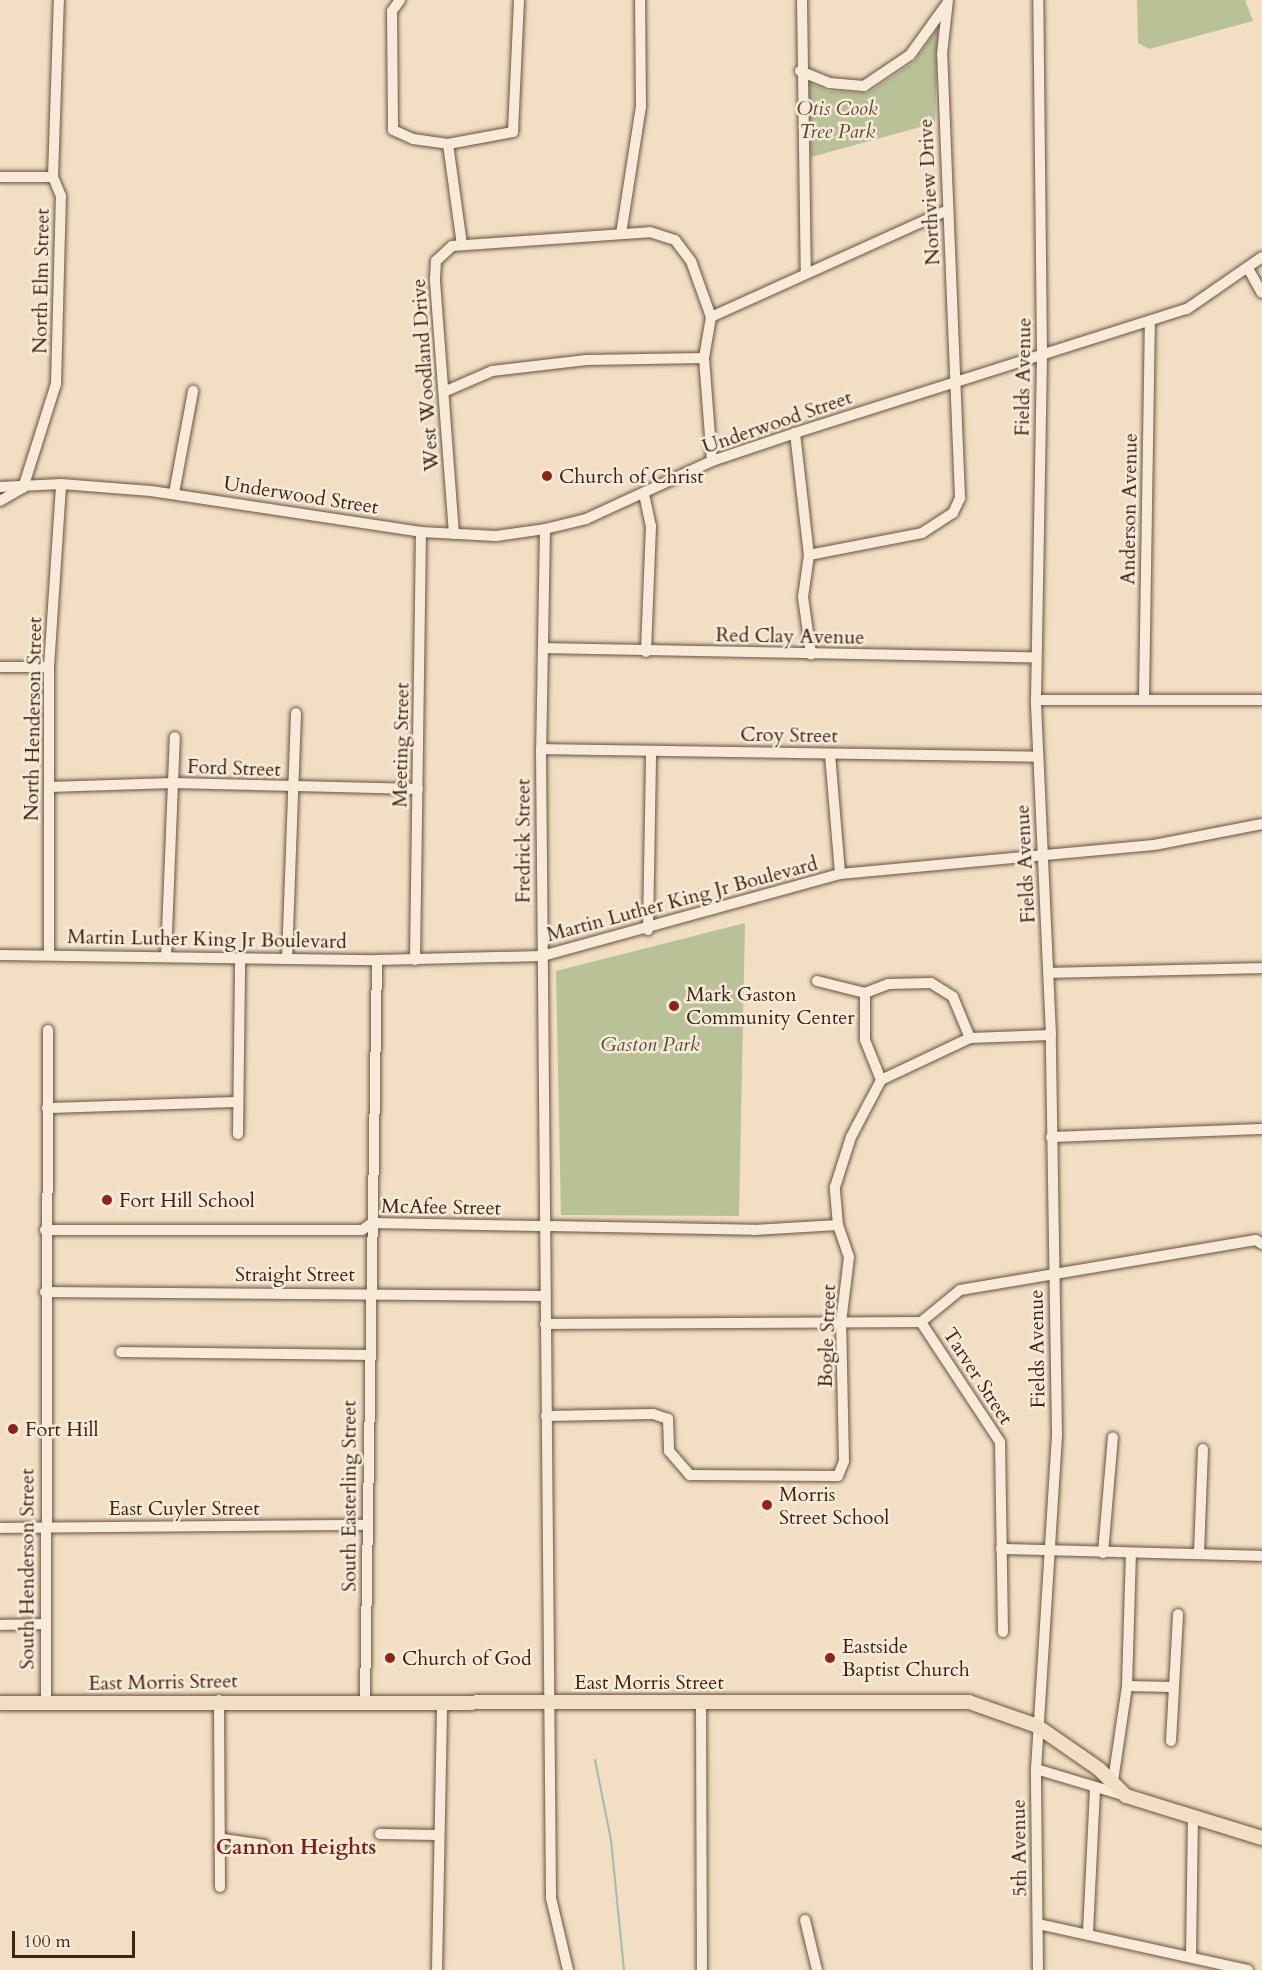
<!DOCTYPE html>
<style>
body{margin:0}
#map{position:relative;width:1262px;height:1970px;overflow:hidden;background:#f2dfc3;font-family:Cardo,serif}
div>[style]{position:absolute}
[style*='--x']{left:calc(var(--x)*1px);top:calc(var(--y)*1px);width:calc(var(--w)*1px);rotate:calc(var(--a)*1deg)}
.green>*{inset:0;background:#b8c296}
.stream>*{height:2px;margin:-1px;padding:0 1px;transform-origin:1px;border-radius:1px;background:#9cbdad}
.roads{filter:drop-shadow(0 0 2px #6a5240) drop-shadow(0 0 2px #6a5240)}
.minor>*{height:10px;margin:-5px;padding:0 5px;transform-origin:5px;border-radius:5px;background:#f7ead8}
.major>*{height:14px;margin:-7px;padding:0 7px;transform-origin:7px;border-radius:7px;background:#f2dfc3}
.dots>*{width:16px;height:16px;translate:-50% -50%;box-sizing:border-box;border:3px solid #f7ead8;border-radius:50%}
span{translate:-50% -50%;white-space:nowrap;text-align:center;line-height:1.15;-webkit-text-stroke:5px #f7ead8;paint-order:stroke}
.park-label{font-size:20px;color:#5c4b34;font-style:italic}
.street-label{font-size:20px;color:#3d2314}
.poi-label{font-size:20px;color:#3d2314}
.left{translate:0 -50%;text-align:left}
.neighbourhood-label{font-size:21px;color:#7a1f14;font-weight:700}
.scale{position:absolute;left:12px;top:1931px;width:123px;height:27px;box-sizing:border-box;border:3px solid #3d2314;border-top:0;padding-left:8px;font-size:18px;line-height:21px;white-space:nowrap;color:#3d2314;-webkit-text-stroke:4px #f7ead8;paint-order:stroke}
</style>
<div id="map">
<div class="green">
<i style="clip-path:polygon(1137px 0,1245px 0,1253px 21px,1149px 49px,1138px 43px)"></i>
<i style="clip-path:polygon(938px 28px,935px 123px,811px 157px,805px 81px,828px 91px,868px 93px,915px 61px)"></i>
<i style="clip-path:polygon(745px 923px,739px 1216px,561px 1215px,556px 971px)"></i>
</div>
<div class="stream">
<i style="--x:595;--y:1760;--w:82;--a:78.7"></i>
<i style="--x:611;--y:1840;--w:131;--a:84.3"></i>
</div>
<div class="roads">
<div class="minor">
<i style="--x:400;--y:0;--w:14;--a:126"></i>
<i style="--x:392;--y:11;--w:119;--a:89.5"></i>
<i style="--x:393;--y:130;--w:22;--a:24"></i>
<i style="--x:413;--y:139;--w:35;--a:8"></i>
<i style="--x:448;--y:144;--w:66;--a:-10.5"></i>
<i style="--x:513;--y:132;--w:132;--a:-87.4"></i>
<i style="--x:802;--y:0;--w:273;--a:89.2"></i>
<i style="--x:800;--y:71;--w:31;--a:22"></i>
<i style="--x:829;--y:83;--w:35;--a:5"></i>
<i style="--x:864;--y:86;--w:55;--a:-34"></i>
<i style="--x:910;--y:55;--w:62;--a:-54.2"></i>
<i style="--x:448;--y:144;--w:102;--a:82.1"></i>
<i style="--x:0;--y:177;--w:53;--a:0"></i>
<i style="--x:621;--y:234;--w:129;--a:-81.1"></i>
<i style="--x:641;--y:107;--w:107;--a:-90.5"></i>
<i style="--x:1249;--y:270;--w:26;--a:61"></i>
<i style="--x:711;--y:317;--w:258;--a:-24.3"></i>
<i style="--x:446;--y:391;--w:50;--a:-23.5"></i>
<i style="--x:492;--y:371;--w:95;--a:-6.7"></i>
<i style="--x:586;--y:360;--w:118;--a:-1"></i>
<i style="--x:795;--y:433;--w:123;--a:83.5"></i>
<i style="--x:809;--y:555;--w:115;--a:-11"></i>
<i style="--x:922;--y:533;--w:37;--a:-33"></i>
<i style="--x:953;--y:513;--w:17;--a:-65"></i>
<i style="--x:960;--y:498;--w:444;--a:-92.3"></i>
<i style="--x:942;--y:54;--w:54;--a:-83.7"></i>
<i style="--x:0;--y:487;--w:61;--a:-2.8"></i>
<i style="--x:61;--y:484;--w:90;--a:4.4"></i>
<i style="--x:151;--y:491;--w:273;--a:8.6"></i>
<i style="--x:421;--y:532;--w:75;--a:3.1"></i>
<i style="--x:496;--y:536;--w:49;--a:-8.1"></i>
<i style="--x:545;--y:529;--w:42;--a:-13.7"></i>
<i style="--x:586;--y:519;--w:139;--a:-24.7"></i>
<i style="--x:712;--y:461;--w:88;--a:-18.6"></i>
<i style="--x:795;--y:433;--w:411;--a:-17.6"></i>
<i style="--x:1187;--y:309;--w:91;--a:-34.7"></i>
<i style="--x:23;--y:488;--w:109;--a:-72.4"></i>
<i style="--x:56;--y:384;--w:188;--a:-88.5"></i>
<i style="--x:61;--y:196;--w:21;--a:-113"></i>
<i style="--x:53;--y:177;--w:177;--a:-88.1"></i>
<i style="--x:174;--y:493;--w:104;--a:-79.4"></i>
<i style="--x:644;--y:494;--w:33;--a:78"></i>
<i style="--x:651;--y:526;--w:126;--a:92.3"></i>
<i style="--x:0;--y:501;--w:24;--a:-30"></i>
<i style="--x:545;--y:529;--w:220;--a:91"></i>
<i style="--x:541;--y:749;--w:1149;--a:89.5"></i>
<i style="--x:551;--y:1898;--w:74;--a:76.7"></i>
<i style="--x:454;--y:534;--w:256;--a:-94.3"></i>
<i style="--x:435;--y:279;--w:18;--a:-87"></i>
<i style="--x:436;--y:261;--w:22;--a:-43"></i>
<i style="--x:452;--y:246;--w:198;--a:-4"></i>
<i style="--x:650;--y:232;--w:26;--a:18"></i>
<i style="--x:675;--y:240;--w:26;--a:53"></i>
<i style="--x:691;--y:261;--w:59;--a:70.3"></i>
<i style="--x:711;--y:317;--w:42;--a:99.7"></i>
<i style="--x:704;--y:358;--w:103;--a:85.6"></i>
<i style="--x:809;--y:555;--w:42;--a:98.1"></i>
<i style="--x:803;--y:597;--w:58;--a:82"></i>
<i style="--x:545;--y:648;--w:490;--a:1.1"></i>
<i style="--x:0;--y:667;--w:49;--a:0"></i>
<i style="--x:1144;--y:697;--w:376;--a:-89.1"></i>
<i style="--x:1036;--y:700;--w:226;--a:0"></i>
<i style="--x:541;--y:749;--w:496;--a:0.9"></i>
<i style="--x:830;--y:754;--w:120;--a:85.2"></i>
<i style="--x:49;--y:787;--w:124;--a:-1.8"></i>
<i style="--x:173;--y:783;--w:245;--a:1.4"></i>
<i style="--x:648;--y:930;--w:179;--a:-89"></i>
<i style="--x:0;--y:955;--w:377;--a:0.8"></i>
<i style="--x:377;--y:960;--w:165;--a:-1.4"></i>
<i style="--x:542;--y:956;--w:309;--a:-15.4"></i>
<i style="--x:840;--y:874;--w:315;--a:-5.3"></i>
<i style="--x:1154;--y:845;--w:110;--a:-11"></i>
<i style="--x:49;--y:955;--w:288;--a:-90"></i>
<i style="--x:49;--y:667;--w:183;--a:-86.2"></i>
<i style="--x:166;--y:957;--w:220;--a:-87.7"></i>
<i style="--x:287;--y:959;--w:246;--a:-87.9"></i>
<i style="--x:415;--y:960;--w:428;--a:-89.2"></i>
<i style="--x:1049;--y:973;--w:213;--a:-1.3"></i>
<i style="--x:817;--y:981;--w:49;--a:14"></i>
<i style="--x:865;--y:993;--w:25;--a:-21"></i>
<i style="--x:888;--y:984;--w:43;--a:-1.3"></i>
<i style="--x:931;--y:983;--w:26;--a:32"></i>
<i style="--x:953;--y:997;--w:44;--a:67.5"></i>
<i style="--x:865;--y:993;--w:47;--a:90"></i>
<i style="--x:865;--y:1040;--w:43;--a:68.2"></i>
<i style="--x:881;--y:1080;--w:98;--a:-25.3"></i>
<i style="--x:970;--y:1038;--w:81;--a:-2.1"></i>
<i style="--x:47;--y:1108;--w:191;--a:-1.8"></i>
<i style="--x:238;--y:1134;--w:176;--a:-89.3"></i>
<i style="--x:1051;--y:1137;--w:211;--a:-2.2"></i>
<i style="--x:45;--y:1230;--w:317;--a:0"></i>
<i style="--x:362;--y:1230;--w:12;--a:-35"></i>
<i style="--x:372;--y:1223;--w:382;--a:1"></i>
<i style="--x:754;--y:1230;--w:84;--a:-3.4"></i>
<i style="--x:45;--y:1292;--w:500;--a:0.46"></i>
<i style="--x:545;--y:1324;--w:376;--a:-0.3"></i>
<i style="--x:121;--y:1352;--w:247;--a:0.7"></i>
<i style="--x:546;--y:1416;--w:107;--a:-1.1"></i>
<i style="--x:653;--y:1414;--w:16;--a:18"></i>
<i style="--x:668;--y:1419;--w:32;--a:88"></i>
<i style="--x:669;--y:1451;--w:32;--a:49"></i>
<i style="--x:690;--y:1475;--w:148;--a:0.4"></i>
<i style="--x:838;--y:1476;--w:16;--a:-68"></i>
<i style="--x:844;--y:1461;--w:138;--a:-91.2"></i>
<i style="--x:841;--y:1323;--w:66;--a:-83.1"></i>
<i style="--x:849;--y:1257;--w:34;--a:-109"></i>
<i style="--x:838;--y:1225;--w:38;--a:-95"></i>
<i style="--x:835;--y:1187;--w:52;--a:-72.3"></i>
<i style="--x:851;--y:1137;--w:64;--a:-62.2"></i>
<i style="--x:0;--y:1528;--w:368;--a:-0.5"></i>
<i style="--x:1001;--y:1549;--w:261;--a:1.5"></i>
<i style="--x:1103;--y:1553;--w:116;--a:-85.1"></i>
<i style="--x:1199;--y:1553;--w:104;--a:-87.8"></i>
<i style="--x:0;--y:1625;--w:44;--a:-1.3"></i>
<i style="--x:1003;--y:1632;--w:190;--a:-90.9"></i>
<i style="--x:1000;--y:1442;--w:144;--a:-123.4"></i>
<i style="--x:921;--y:1322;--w:50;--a:-39.4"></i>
<i style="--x:960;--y:1290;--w:300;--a:-9.6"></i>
<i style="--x:1256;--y:1240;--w:7;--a:34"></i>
<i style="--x:1127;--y:1686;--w:45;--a:1.3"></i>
<i style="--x:219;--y:1700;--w:187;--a:89.7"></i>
<i style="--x:365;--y:1700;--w:740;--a:-89.07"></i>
<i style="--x:701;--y:1702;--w:268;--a:89.8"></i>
<i style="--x:46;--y:1703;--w:673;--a:-89.83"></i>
<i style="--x:1171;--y:1741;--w:127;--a:-86.8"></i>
<i style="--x:1036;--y:1769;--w:94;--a:16.7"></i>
<i style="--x:1113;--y:1781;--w:96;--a:-81.6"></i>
<i style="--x:1127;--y:1686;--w:133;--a:-88.3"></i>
<i style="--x:380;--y:1834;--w:56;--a:1"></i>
<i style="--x:223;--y:1839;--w:42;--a:8.1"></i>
<i style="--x:805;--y:1920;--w:51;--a:76.5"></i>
<i style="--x:1038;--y:1924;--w:215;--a:12.4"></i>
<i style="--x:1088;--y:1932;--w:143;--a:-87.2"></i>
<i style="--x:1191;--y:1957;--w:141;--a:-89.2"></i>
<i style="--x:437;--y:1970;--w:269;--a:-88.9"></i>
<i style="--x:1038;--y:1970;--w:201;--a:-90.6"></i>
<i style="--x:1036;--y:1769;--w:336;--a:-86.4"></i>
<i style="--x:1057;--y:1434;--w:399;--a:-90.9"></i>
<i style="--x:1051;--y:1035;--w:335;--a:-92.6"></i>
<i style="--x:1036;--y:700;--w:346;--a:-89"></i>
<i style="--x:1042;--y:354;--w:354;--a:-90.6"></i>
</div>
<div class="major">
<i style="--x:0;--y:1703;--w:969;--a:-0.06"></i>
<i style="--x:969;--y:1702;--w:72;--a:19.4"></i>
<i style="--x:1037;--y:1726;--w:75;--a:34.7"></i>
<i style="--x:1099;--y:1769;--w:38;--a:45"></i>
<i style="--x:1126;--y:1796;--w:142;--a:17.2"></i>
</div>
</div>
<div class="dots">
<i style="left:547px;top:476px;background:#8f2418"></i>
<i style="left:674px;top:1006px;background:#8f2418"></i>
<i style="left:107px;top:1200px;background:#8f2418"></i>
<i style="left:13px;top:1429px;background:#8f2418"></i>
<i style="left:767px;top:1505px;background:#8f2418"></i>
<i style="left:390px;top:1658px;background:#8f2418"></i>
<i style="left:830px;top:1658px;background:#8f2418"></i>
</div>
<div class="park-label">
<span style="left:837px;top:120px">Otis Cook<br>Tree Park</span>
<span style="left:650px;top:1044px">Gaston Park</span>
</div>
<div class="street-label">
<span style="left:929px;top:192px;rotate:-93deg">Northview Drive</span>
<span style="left:41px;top:281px;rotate:-89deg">North Elm Street</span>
<span style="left:425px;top:375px;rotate:-94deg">West Woodland Drive</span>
<span style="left:1023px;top:377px;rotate:-89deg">Fields Avenue</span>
<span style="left:777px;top:422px;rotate:-19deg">Underwood Street</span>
<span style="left:301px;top:495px;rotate:9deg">Underwood Street</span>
<span style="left:1129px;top:509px;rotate:-89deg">Anderson Avenue</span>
<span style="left:790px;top:636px;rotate:1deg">Red Clay Avenue</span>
<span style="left:33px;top:719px;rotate:-89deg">North Henderson Street</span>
<span style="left:789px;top:735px;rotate:1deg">Croy Street</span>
<span style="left:401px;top:745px;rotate:-89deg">Meeting Street</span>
<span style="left:234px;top:768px;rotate:2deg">Ford Street</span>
<span style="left:523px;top:841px;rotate:-90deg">Fredrick Street</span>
<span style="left:1025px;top:864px;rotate:-93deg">Fields Avenue</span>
<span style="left:682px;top:899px;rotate:-15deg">Martin Luther King Jr Boulevard</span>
<span style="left:207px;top:939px;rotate:1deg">Martin Luther King Jr Boulevard</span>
<span style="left:441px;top:1207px;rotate:1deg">McAfee Street</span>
<span style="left:295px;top:1274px">Straight Street</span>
<span style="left:827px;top:1336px;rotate:-88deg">Bogle Street</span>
<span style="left:1037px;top:1349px;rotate:-91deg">Fields Avenue</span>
<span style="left:978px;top:1376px;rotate:57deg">Tarver Street</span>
<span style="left:349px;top:1496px;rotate:-90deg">South Easterling Street</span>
<span style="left:184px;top:1508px">East Cuyler Street</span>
<span style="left:27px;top:1569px;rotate:-90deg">South Henderson Street</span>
<span style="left:163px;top:1682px;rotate:-1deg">East Morris Street</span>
<span style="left:649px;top:1682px">East Morris Street</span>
<span style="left:1019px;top:1848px;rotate:-91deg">5th Avenue</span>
</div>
<div class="poi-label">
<span class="left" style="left:559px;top:476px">Church of Christ</span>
<span class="left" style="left:686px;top:1006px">Mark Gaston<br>Community Center</span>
<span class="left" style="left:119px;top:1200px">Fort Hill School</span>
<span class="left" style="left:25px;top:1429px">Fort Hill</span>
<span class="left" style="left:779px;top:1506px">Morris<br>Street School</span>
<span class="left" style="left:842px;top:1658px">Eastside<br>Baptist Church</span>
<span class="left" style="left:402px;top:1658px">Church of God</span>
</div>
<div class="neighbourhood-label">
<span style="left:296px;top:1848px">Cannon Heights</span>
</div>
<div class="scale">100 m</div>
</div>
